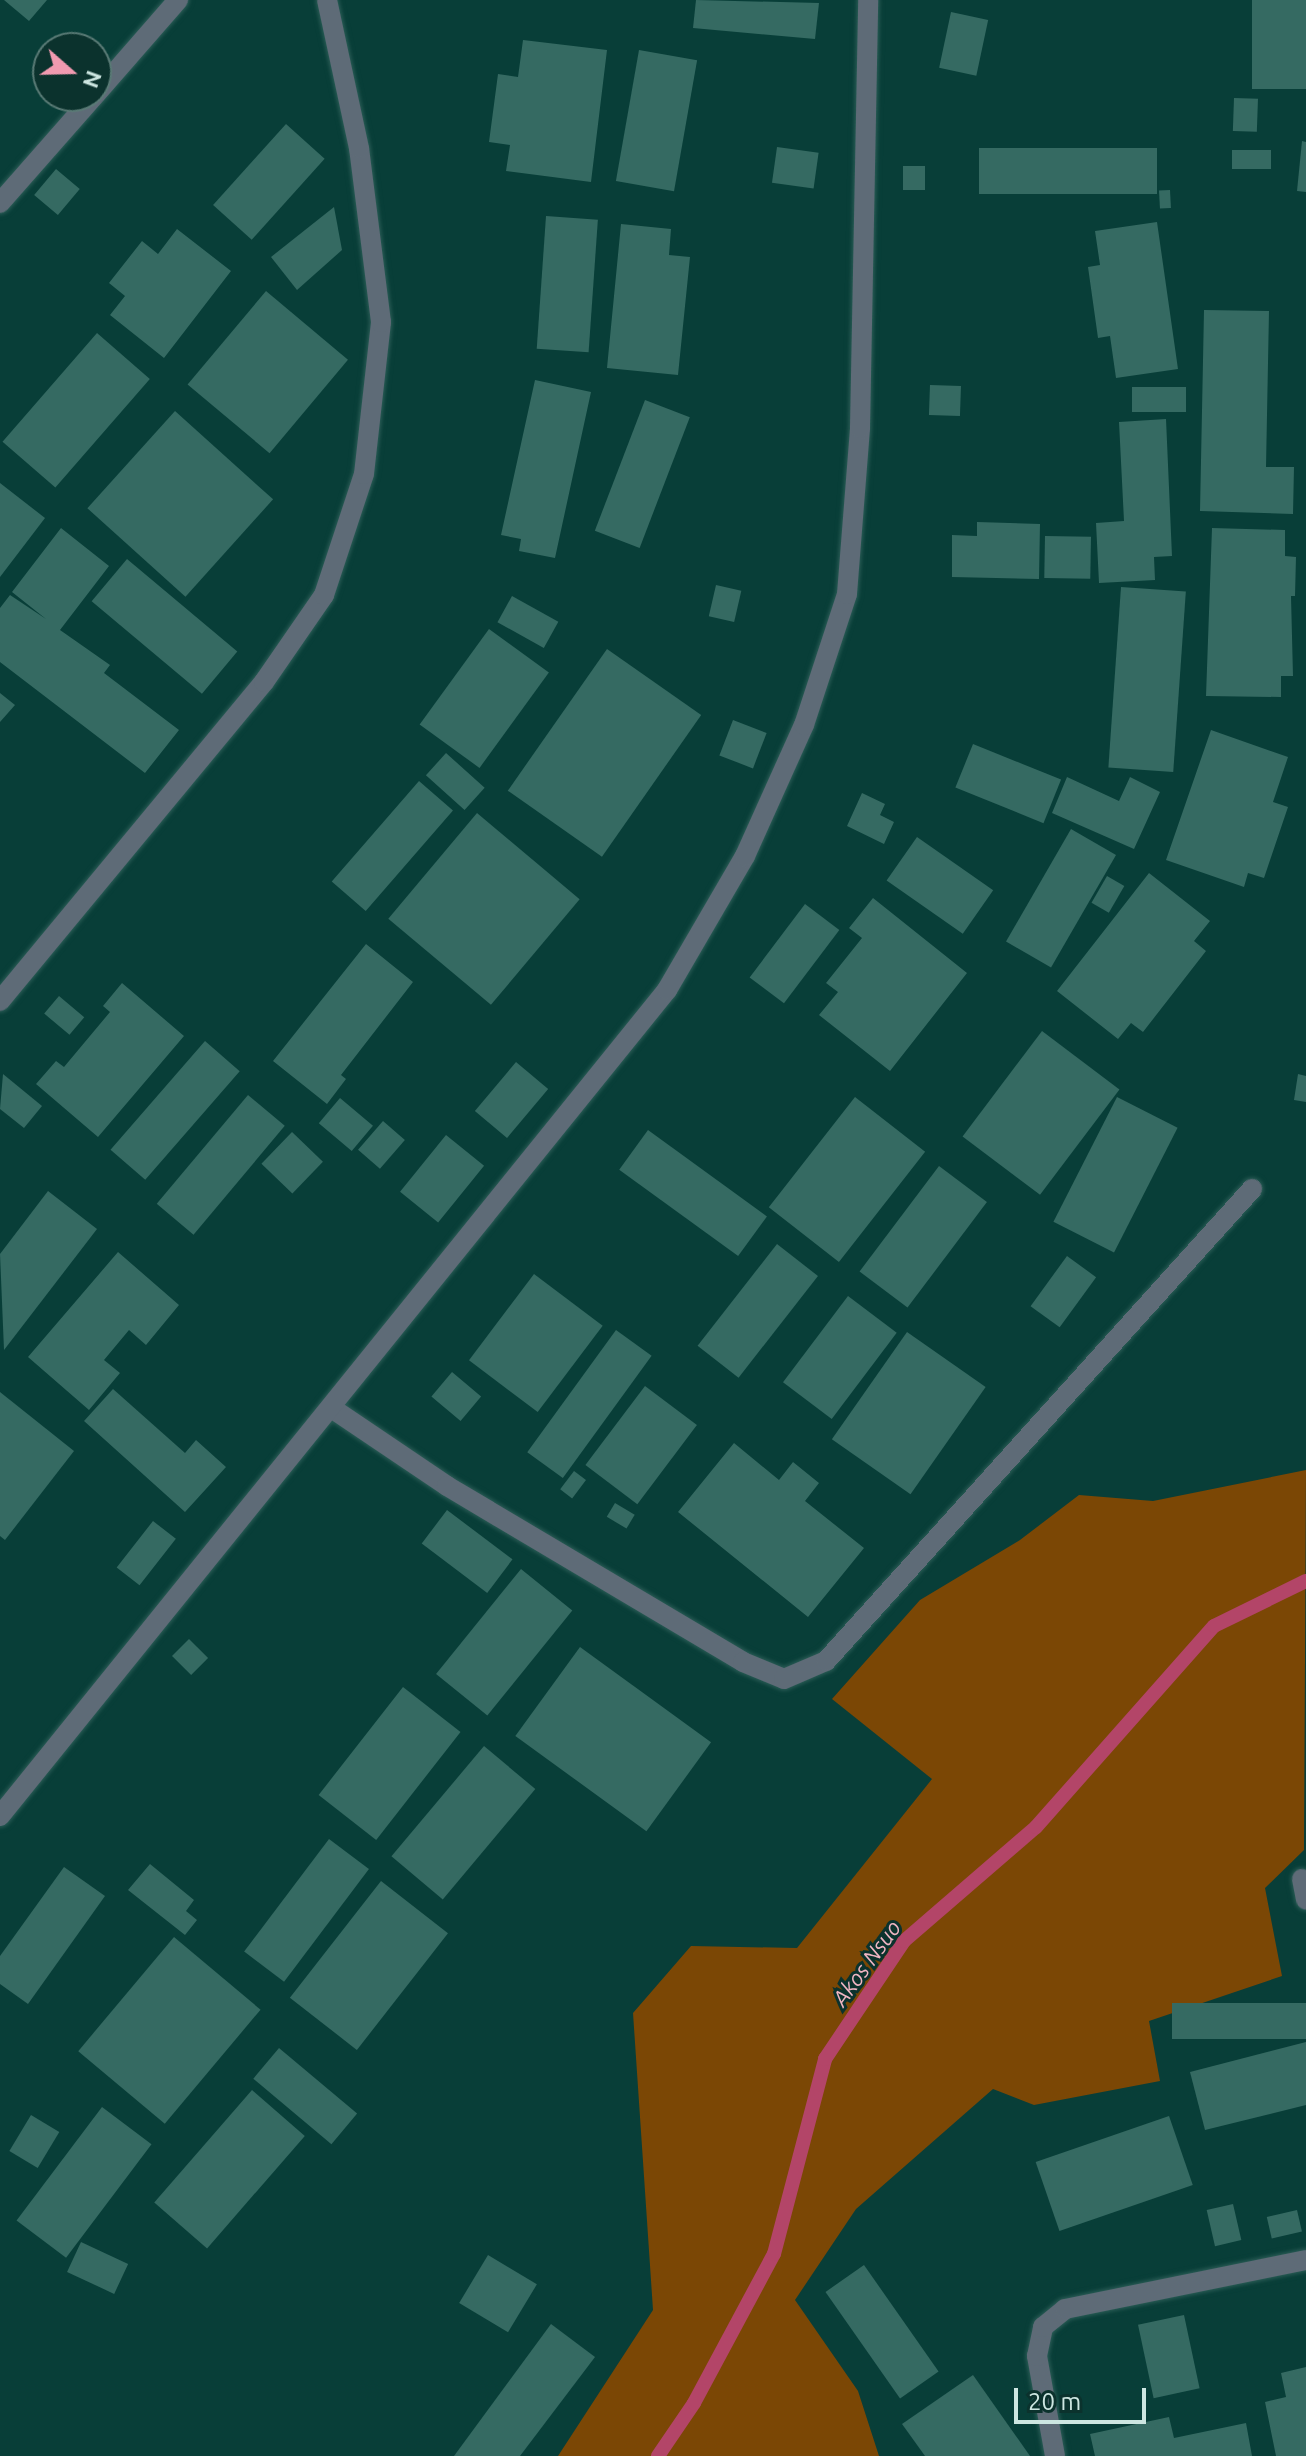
<!DOCTYPE html>
<style>
body{margin:0}
#map{position:relative;width:1306px;height:2456px;overflow:hidden;background:#083e38;font-family:Ubuntu,sans-serif}
div>[style]{position:absolute}
[style*='--x']{left:calc(var(--x)*1px);top:calc(var(--y)*1px);width:calc(var(--w)*1px);rotate:calc(var(--a)*1deg)}
.green>*{inset:0;background:#7b4705}
.stream>*{height:14px;margin:-7px;padding:0 7px;transform-origin:7px;border-radius:7px;background:#b34568}
.building>*{inset:0;background:#356a62;transform-origin:0 0}
.roads{filter:drop-shadow(0 0 2px #2b5c56) drop-shadow(0 0 2px #2b5c56)}
.minor>*{height:20px;margin:-10px;padding:0 10px;transform-origin:10px;border-radius:10px;background:#5e6b77}
span{translate:-50% -50%;white-space:nowrap;text-align:center;line-height:1.15;-webkit-text-stroke:6px #0b322d;paint-order:stroke}
.water-label{font-size:22px;color:#f0b5c2;font-style:italic}
.north{position:absolute;left:32px;top:32px;width:80px;height:80px;box-sizing:border-box;background:#0b322d;border:2px solid #597a75;border-radius:50%;rotate:110deg;font-size:22px;font-weight:700;line-height:32px;text-align:center;color:#cde6e1}
.north::after{content:'';display:block;margin:auto;width:28px;height:36px;background:#f19ab0;clip-path:polygon(50% 0,100% 100%,50% 72%,0 100%)}
.scale{position:absolute;left:1014px;top:2388px;width:132px;height:36px;box-sizing:border-box;border:4px solid #cde6e1;border-top:0;padding-left:10px;font-size:24px;line-height:28px;white-space:nowrap;color:#cde6e1;-webkit-text-stroke:6px #0b322d;paint-order:stroke}
</style>
<div id="map">
<div class="green">
<i style="clip-path:polygon(1306px 1470px,1304px 1850px,1265px 1888px,1282px 1976px,1149px 2021px,1160px 2081px,1034px 2105px,993px 2089px,856px 2209px,795px 2300px,858px 2391px,879px 2456px,558px 2456px,653px 2310px,633px 2013px,691px 1946px,797px 1948px,932px 1779px,832px 1699px,920px 1600px,1020px 1540px,1079px 1495px,1153px 1501px)"></i>
</div>
<div class="stream">
<i style="--x:658;--y:2456;--w:64;--a:-55.8"></i>
<i style="--x:694;--y:2403;--w:169;--a:-61.8"></i>
<i style="--x:774;--y:2254;--w:202;--a:-75.3"></i>
<i style="--x:825;--y:2059;--w:142;--a:-56.2"></i>
<i style="--x:904;--y:1941;--w:174;--a:-40.8"></i>
<i style="--x:1036;--y:1827;--w:268;--a:-48.5"></i>
<i style="--x:1214;--y:1626;--w:102;--a:-26.1"></i>
</div>
<div class="building">
<i style="clip-path:polygon(4px 0,47px 0,29px 21px)"></i>
<i style="clip-path:polygon(696px 0,819px 3px,815px 39px,693px 28px)"></i>
<i style="left:1252px;top:0;width:54px;height:89px"></i>
<i style="left:951px;top:12px;width:38px;height:57px;rotate:12deg"></i>
<i style="clip-path:polygon(523px 40px,607px 50px,591px 182px,506px 171px,510px 145px,489px 142px,498px 74px,518px 77px)"></i>
<i style="left:639px;top:50px;width:59px;height:133px;rotate:10deg"></i>
<i style="left:1234px;top:98px;width:24px;height:33px;rotate:2deg"></i>
<i style="left:286px;top:124px;width:52px;height:109px;rotate:42deg"></i>
<i style="clip-path:polygon(1302px 141px,1306px 142px,1306px 192px,1297px 191px)"></i>
<i style="left:777px;top:147px;width:42px;height:36px;rotate:8deg"></i>
<i style="left:1157px;top:148px;width:46px;height:178px;rotate:90deg"></i>
<i style="left:1271px;top:150px;width:19px;height:39px;rotate:90deg"></i>
<i style="left:903px;top:166px;width:22px;height:24px"></i>
<i style="left:56px;top:169px;width:31px;height:34px;rotate:40deg"></i>
<i style="left:1170px;top:190px;width:18px;height:11px;rotate:87deg"></i>
<i style="clip-path:polygon(334px 207px,342px 250px,297px 290px,271px 257px)"></i>
<i style="left:546px;top:216px;width:52px;height:133px;rotate:4deg"></i>
<i style="clip-path:polygon(1157px 222px,1178px 369px,1116px 378px,1110px 336px,1098px 338px,1088px 267px,1100px 265px,1095px 231px)"></i>
<i style="clip-path:polygon(621px 224px,671px 229px,669px 255px,690px 257px,678px 375px,607px 368px)"></i>
<i style="clip-path:polygon(177px 229px,231px 271px,164px 358px,110px 315px,125px 296px,109px 283px,142px 241px,158px 254px)"></i>
<i style="left:266px;top:291px;width:107px;height:122px;rotate:40deg"></i>
<i style="clip-path:polygon(1204px 310px,1269px 311px,1266px 467px,1294px 467px,1293px 514px,1200px 511px)"></i>
<i style="left:97px;top:333px;width:70px;height:144px;rotate:41deg"></i>
<i style="clip-path:polygon(535px 380px,591px 392px,555px 558px,519px 551px,521px 539px,501px 535px)"></i>
<i style="left:930px;top:385px;width:31px;height:30px;rotate:2deg"></i>
<i style="left:1132px;top:387px;width:54px;height:25px"></i>
<i style="left:645px;top:400px;width:48px;height:140px;rotate:21deg"></i>
<i style="left:175px;top:411px;width:132px;height:131px;rotate:42deg"></i>
<i style="clip-path:polygon(1166px 419px,1172px 556px,1154px 557px,1155px 580px,1099px 583px,1096px 523px,1124px 521px,1119px 422px)"></i>
<i style="clip-path:polygon(0 483px,45px 518px,0 577px)"></i>
<i style="clip-path:polygon(977px 522px,1040px 524px,1039px 579px,952px 577px,952px 535px,977px 536px)"></i>
<i style="clip-path:polygon(61px 528px,109px 566px,60px 630px,110px 665px,104px 673px,179px 730px,145px 773px,0 662px,0 608px,10px 595px,46px 619px,12px 592px)"></i>
<i style="clip-path:polygon(1212px 528px,1285px 530px,1285px 556px,1296px 557px,1295px 596px,1291px 596px,1293px 676px,1281px 676px,1281px 697px,1206px 696px)"></i>
<i style="left:1045px;top:536px;width:46px;height:42px;rotate:1deg"></i>
<i style="left:127px;top:559px;width:144px;height:55px;rotate:40deg"></i>
<i style="left:716px;top:585px;width:26px;height:32px;rotate:13deg"></i>
<i style="left:1121px;top:587px;width:65px;height:181px;rotate:4deg"></i>
<i style="left:512px;top:596px;width:53px;height:30px;rotate:29deg"></i>
<i style="left:489px;top:629px;width:74px;height:118px;rotate:36deg"></i>
<i style="left:607px;top:649px;width:115px;height:173px;rotate:35deg"></i>
<i style="clip-path:polygon(0 693px,15px 705px,0 722px)"></i>
<i style="left:733px;top:720px;width:36px;height:38px;rotate:21deg"></i>
<i style="clip-path:polygon(1211px 730px,1288px 757px,1273px 802px,1288px 807px,1264px 878px,1248px 873px,1244px 887px,1166px 860px)"></i>
<i style="left:973px;top:744px;width:95px;height:47px;rotate:22deg"></i>
<i style="left:446px;top:753px;width:52px;height:30px;rotate:42deg"></i>
<i style="clip-path:polygon(1067px 777px,1119px 801px,1130px 777px,1160px 792px,1134px 849px,1052px 813px)"></i>
<i style="left:419px;top:781px;width:45px;height:133px;rotate:41deg"></i>
<i style="clip-path:polygon(862px 793px,885px 804px,880px 815px,894px 822px,884px 844px,847px 826px)"></i>
<i style="left:477px;top:813px;width:134px;height:138px;rotate:40deg"></i>
<i style="left:1071px;top:829px;width:52px;height:130px;rotate:30deg"></i>
<i style="left:917px;top:837px;width:93px;height:53px;rotate:35deg"></i>
<i style="clip-path:polygon(1149px 873px,1210px 921px,1194px 941px,1206px 951px,1143px 1032px,1131px 1023px,1118px 1039px,1057px 991px)"></i>
<i style="left:1107px;top:876px;width:20px;height:31px;rotate:30deg"></i>
<i style="clip-path:polygon(873px 898px,967px 973px,890px 1071px,819px 1015px,838px 992px,826px 983px,862px 938px,849px 928px)"></i>
<i style="left:805px;top:904px;width:43px;height:92px;rotate:37deg"></i>
<i style="clip-path:polygon(366px 944px,413px 982px,341px 1075px,346px 1079px,327px 1104px,273px 1061px)"></i>
<i style="clip-path:polygon(122px 983px,184px 1036px,98px 1137px,36px 1084px,56px 1061px,64px 1067px,110px 1012px,103px 1006px)"></i>
<i style="left:59px;top:996px;width:33px;height:23px;rotate:40deg"></i>
<i style="left:1042px;top:1031px;width:97px;height:132px;rotate:37deg"></i>
<i style="left:205px;top:1041px;width:46px;height:144px;rotate:41deg"></i>
<i style="left:516px;top:1062px;width:42px;height:64px;rotate:40deg"></i>
<i style="clip-path:polygon(3px 1074px,42px 1106px,24px 1128px,0 1109px)"></i>
<i style="clip-path:polygon(1298px 1074px,1306px 1076px,1306px 1102px,1294px 1100px)"></i>
<i style="left:248px;top:1095px;width:48px;height:142px;rotate:40deg"></i>
<i style="left:855px;top:1097px;width:89px;height:140px;rotate:38deg"></i>
<i style="left:1117px;top:1097px;width:68px;height:140px;rotate:27deg"></i>
<i style="left:340px;top:1098px;width:43px;height:33px;rotate:40deg"></i>
<i style="left:383px;top:1121px;width:29px;height:38px;rotate:41deg"></i>
<i style="left:648px;top:1130px;width:147px;height:49px;rotate:36deg"></i>
<i style="left:292px;top:1132px;width:43px;height:44px;rotate:44deg"></i>
<i style="left:446px;top:1135px;width:49px;height:73px;rotate:39deg"></i>
<i style="left:939px;top:1166px;width:60px;height:132px;rotate:37deg"></i>
<i style="clip-path:polygon(48px 1191px,97px 1229px,4px 1350px,0 1254px)"></i>
<i style="left:777px;top:1244px;width:52px;height:129px;rotate:38deg"></i>
<i style="clip-path:polygon(118px 1252px,179px 1305px,146px 1345px,129px 1330px,104px 1360px,120px 1373px,89px 1410px,28px 1357px)"></i>
<i style="left:1067px;top:1256px;width:36px;height:62px;rotate:36deg"></i>
<i style="left:534px;top:1274px;width:86px;height:108px;rotate:37deg"></i>
<i style="left:848px;top:1296px;width:61px;height:108px;rotate:37deg"></i>
<i style="left:616px;top:1330px;width:44px;height:151px;rotate:36deg"></i>
<i style="left:907px;top:1332px;width:96px;height:131px;rotate:35deg"></i>
<i style="left:452px;top:1372px;width:38px;height:32px;rotate:40deg"></i>
<i style="left:645px;top:1386px;width:65px;height:99px;rotate:37deg"></i>
<i style="clip-path:polygon(113px 1389px,185px 1453px,196px 1440px,226px 1467px,185px 1512px,84px 1421px)"></i>
<i style="clip-path:polygon(0 1392px,74px 1451px,5px 1540px,0 1536px)"></i>
<i style="clip-path:polygon(734px 1443px,779px 1480px,793px 1462px,819px 1483px,805px 1501px,864px 1548px,808px 1617px,678px 1512px)"></i>
<i style="left:574px;top:1471px;width:15px;height:23px;rotate:37deg"></i>
<i style="left:615px;top:1503px;width:23px;height:16px;rotate:31deg"></i>
<i style="left:447px;top:1510px;width:82px;height:42px;rotate:37deg"></i>
<i style="left:153px;top:1521px;width:29px;height:59px;rotate:38deg"></i>
<i style="left:521px;top:1569px;width:66px;height:135px;rotate:39deg"></i>
<i style="left:189px;top:1639px;width:27px;height:24px;rotate:45deg"></i>
<i style="left:580px;top:1647px;width:162px;height:110px;rotate:36deg"></i>
<i style="left:403px;top:1687px;width:73px;height:137px;rotate:38deg"></i>
<i style="left:484px;top:1746px;width:67px;height:144px;rotate:40deg"></i>
<i style="left:329px;top:1839px;width:50px;height:141px;rotate:37deg"></i>
<i style="clip-path:polygon(150px 1864px,194px 1900px,186px 1911px,197px 1920px,185px 1935px,128px 1890px)"></i>
<i style="clip-path:polygon(64px 1867px,105px 1896px,28px 2004px,0 1984px,0 1956px)"></i>
<i style="left:381px;top:1881px;width:85px;height:148px;rotate:38deg"></i>
<i style="left:174px;top:1937px;width:113px;height:149px;rotate:40deg"></i>
<i style="left:1306px;top:2003px;width:36px;height:134px;rotate:90deg"></i>
<i style="clip-path:polygon(1306px 2042px,1306px 2105px,1205px 2130px,1190px 2072px)"></i>
<i style="left:279px;top:2048px;width:102px;height:40px;rotate:40deg"></i>
<i style="left:252px;top:2090px;width:70px;height:149px;rotate:41deg"></i>
<i style="left:102px;top:2107px;width:62px;height:142px;rotate:37deg"></i>
<i style="left:31px;top:2115px;width:33px;height:42px;rotate:31deg"></i>
<i style="left:1169px;top:2116px;width:73px;height:141px;rotate:71deg"></i>
<i style="left:1233px;top:2204px;width:37px;height:27px;rotate:77deg"></i>
<i style="left:1297px;top:2210px;width:22px;height:31px;rotate:77deg"></i>
<i style="left:81px;top:2242px;width:52px;height:33px;rotate:25deg"></i>
<i style="left:488px;top:2255px;width:57px;height:56px;rotate:31deg"></i>
<i style="left:864px;top:2265px;width:130px;height:47px;rotate:55deg"></i>
<i style="left:1184px;top:2315px;width:75px;height:47px;rotate:78deg"></i>
<i style="clip-path:polygon(551px 2324px,595px 2357px,520px 2456px,454px 2456px)"></i>
<i style="clip-path:polygon(1306px 2367px,1306px 2456px,1276px 2456px,1265px 2402px,1286px 2397px,1281px 2373px)"></i>
<i style="clip-path:polygon(973px 2375px,1030px 2456px,925px 2456px,902px 2424px)"></i>
<i style="clip-path:polygon(1169px 2417px,1174px 2438px,1246px 2423px,1252px 2456px,1095px 2456px,1090px 2434px)"></i>
</div>
<div class="roads">
<div class="minor">
<i style="--x:96;--y:94;--w:125;--a:-48.9"></i>
<i style="--x:0;--y:203;--w:142;--a:-48.7"></i>
<i style="--x:0;--y:1001;--w:414;--a:-50.4"></i>
<i style="--x:264;--y:682;--w:106;--a:-55.4"></i>
<i style="--x:324;--y:595;--w:127;--a:-71.7"></i>
<i style="--x:364;--y:474;--w:153;--a:-83.6"></i>
<i style="--x:381;--y:322;--w:175;--a:-97.2"></i>
<i style="--x:359;--y:148;--w:151;--a:-102.2"></i>
<i style="--x:333;--y:1409;--w:138;--a:34"></i>
<i style="--x:447;--y:1486;--w:344;--a:30.7"></i>
<i style="--x:743;--y:1662;--w:44;--a:22.5"></i>
<i style="--x:784;--y:1679;--w:46;--a:-23.2"></i>
<i style="--x:826;--y:1661;--w:636;--a:-47.93"></i>
<i style="--x:0;--y:1816;--w:1062;--a:-51.08"></i>
<i style="--x:667;--y:990;--w:155;--a:-59.8"></i>
<i style="--x:745;--y:856;--w:144;--a:-65.8"></i>
<i style="--x:804;--y:725;--w:138;--a:-71.8"></i>
<i style="--x:847;--y:594;--w:167;--a:-85.5"></i>
<i style="--x:860;--y:428;--w:428;--a:-88.9"></i>
<i style="--x:1302;--y:1879;--w:21;--a:79"></i>
<i style="--x:1055;--y:2456;--w:102;--a:-100.2"></i>
<i style="--x:1037;--y:2356;--w:30;--a:-78"></i>
<i style="--x:1043;--y:2327;--w:28;--a:-39"></i>
<i style="--x:1065;--y:2309;--w:246;--a:-11.5"></i>
</div>
</div>
<div class="water-label">
<span style="left:866px;top:1963px;rotate:-54deg">Akos Nsuo</span>
</div>
<div class="north">N</div>
<div class="scale">20 m</div>
</div>
